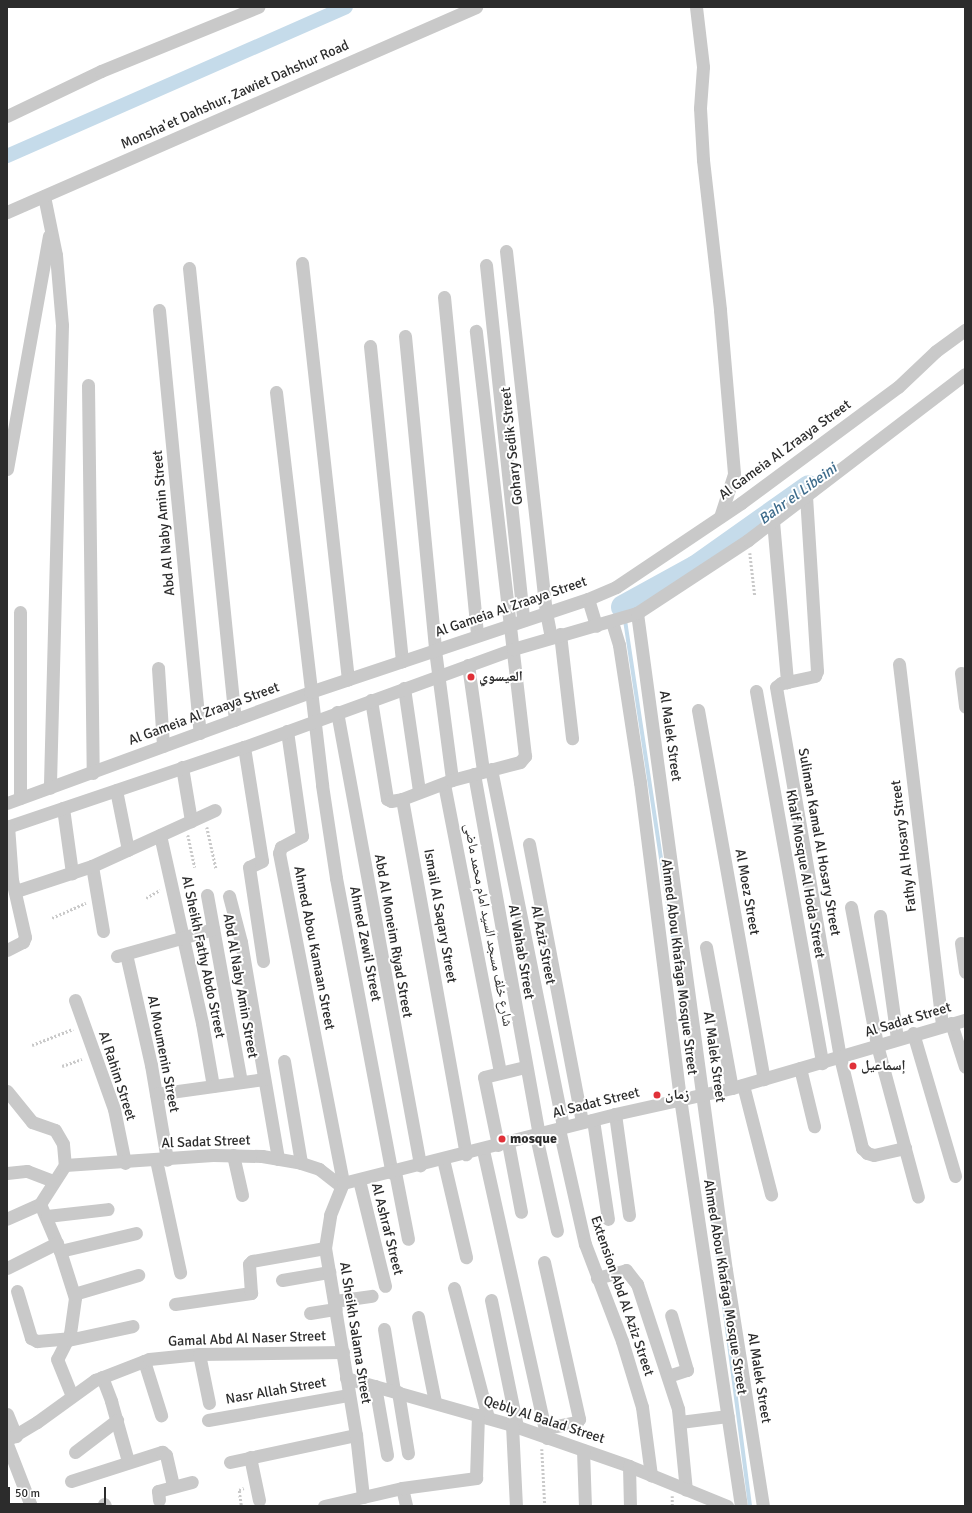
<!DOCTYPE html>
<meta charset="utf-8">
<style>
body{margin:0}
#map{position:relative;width:972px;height:1513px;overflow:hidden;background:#fff;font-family:Signika,"Noto Naskh Arabic",sans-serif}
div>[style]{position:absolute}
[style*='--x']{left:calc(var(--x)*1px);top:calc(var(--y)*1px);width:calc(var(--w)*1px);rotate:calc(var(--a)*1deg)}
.stream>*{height:4px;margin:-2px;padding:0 2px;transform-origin:2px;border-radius:2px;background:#c5dbea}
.canal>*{height:14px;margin:-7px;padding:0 7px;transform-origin:7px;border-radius:7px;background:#c5dbea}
.river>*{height:24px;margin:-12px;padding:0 12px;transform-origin:12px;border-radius:12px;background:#c5dbea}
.path>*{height:2.5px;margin-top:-1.25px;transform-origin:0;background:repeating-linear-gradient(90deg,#c9c9c9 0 2px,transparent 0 4px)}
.minor>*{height:13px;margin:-6.5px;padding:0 6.5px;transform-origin:6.5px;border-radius:6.5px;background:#c9c9c9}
.dots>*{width:11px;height:11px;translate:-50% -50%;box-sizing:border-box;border:2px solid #fff;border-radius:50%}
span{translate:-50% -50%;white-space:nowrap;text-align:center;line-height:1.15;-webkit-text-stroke:4px #fff;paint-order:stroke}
.street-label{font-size:14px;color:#2c2c2c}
.poi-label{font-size:14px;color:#2c2c2c;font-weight:700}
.left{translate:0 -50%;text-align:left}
.water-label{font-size:15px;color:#3d6b8b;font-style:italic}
.frame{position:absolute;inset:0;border:8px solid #2c2c2c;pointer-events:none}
.scale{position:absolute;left:8px;top:1487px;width:98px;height:18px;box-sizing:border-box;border:2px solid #2c2c2c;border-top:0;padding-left:5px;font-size:12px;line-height:14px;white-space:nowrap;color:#2c2c2c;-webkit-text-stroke:3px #fff;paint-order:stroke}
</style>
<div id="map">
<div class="stream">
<i style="--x:623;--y:607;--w:426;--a:81.4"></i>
<i style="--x:713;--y:1221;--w:287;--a:82.6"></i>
</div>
<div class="canal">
<i style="--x:7;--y:156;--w:370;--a:-23.7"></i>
</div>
<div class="river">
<i style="--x:623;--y:607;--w:83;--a:-28.7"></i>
<i style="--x:696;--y:567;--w:138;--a:-35.3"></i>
</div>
<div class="path">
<i style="--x:750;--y:553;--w:43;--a:83.4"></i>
<i style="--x:207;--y:827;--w:42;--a:77.6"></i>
<i style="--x:188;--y:835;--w:33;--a:78"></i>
<i style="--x:146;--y:898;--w:16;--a:-30"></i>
<i style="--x:52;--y:918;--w:37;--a:-24"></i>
<i style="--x:32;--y:1045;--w:44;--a:-21.3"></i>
<i style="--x:62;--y:1066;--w:21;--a:-19"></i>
<i style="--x:542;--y:1449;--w:57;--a:87"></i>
<i style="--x:241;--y:1505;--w:15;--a:-98"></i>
<i style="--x:239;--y:1490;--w:5;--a:-22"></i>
<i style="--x:672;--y:1506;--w:10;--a:-90"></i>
</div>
<div class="minor">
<i style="--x:696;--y:7;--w:60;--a:83.3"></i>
<i style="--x:703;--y:67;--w:41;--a:94.2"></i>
<i style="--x:700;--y:108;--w:52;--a:86.7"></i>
<i style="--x:703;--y:160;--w:151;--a:83.5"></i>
<i style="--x:720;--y:310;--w:165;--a:85.1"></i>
<i style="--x:734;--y:474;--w:45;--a:108"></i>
<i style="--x:7;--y:116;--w:104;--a:-25.6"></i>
<i style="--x:101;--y:71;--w:170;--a:-22.2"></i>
<i style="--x:44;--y:196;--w:60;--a:78.5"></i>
<i style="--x:56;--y:255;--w:70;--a:85.1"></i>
<i style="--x:62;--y:325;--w:463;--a:91.5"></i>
<i style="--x:7;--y:212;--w:512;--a:-23.61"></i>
<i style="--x:506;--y:251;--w:363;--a:83.7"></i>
<i style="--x:546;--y:612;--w:25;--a:79"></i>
<i style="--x:302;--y:263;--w:419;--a:83.7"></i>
<i style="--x:486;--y:265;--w:357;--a:84"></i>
<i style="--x:189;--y:268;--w:454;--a:84.2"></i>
<i style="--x:444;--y:297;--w:340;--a:84.4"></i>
<i style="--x:159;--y:310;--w:425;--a:84.5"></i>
<i style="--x:405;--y:336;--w:315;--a:84.5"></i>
<i style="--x:435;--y:650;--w:131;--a:82.5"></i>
<i style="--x:370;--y:346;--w:317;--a:84.2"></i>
<i style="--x:88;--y:385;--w:388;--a:89.3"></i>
<i style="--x:276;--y:392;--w:396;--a:83.3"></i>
<i style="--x:322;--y:785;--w:94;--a:81.4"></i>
<i style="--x:336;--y:878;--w:300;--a:79.3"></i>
<i style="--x:7;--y:469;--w:237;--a:-79.8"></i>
<i style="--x:806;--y:496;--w:175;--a:86.4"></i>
<i style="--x:817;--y:671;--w:5;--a:112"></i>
<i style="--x:815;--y:676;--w:35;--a:168"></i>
<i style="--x:781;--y:683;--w:6;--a:141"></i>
<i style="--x:776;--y:687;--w:375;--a:80.2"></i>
<i style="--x:840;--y:1057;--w:94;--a:76.4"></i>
<i style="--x:862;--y:1148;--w:7;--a:45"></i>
<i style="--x:867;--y:1153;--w:7;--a:16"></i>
<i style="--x:874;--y:1155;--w:32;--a:-13"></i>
<i style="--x:773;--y:521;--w:162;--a:85"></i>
<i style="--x:588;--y:599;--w:28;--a:73"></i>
<i style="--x:20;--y:612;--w:186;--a:90"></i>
<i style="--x:637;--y:613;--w:663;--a:82.29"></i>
<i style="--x:726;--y:1270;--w:239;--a:81.1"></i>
<i style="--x:612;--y:622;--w:24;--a:73"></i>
<i style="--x:619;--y:645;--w:139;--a:81.3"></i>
<i style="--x:640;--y:782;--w:319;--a:82.8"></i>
<i style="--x:680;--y:1098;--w:413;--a:81.5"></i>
<i style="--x:560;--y:634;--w:105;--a:83.4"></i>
<i style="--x:899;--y:664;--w:364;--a:83.2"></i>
<i style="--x:468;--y:665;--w:107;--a:81.9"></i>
<i style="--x:158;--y:668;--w:78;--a:86.3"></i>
<i style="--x:961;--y:673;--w:34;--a:83"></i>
<i style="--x:404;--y:688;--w:104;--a:81.7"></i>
<i style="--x:756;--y:691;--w:378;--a:79.9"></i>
<i style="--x:371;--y:700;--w:100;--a:80.8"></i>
<i style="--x:387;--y:799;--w:4;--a:27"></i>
<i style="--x:391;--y:801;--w:11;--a:-10"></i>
<i style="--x:402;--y:799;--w:361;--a:79.8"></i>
<i style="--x:698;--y:710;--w:375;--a:79.9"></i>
<i style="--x:337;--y:712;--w:461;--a:79.6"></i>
<i style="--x:287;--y:731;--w:106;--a:81.9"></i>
<i style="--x:302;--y:836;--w:24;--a:152"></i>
<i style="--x:281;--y:847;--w:6;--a:108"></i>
<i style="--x:279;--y:853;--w:336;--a:79"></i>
<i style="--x:244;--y:747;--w:115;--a:81"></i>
<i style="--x:262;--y:861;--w:14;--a:155"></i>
<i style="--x:249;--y:867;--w:95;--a:81.5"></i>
<i style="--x:182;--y:767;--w:55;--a:80.5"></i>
<i style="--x:491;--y:769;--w:365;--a:78.6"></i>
<i style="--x:474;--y:774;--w:367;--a:79.8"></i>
<i style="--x:444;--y:784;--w:293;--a:79"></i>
<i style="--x:116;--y:790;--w:61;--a:78.7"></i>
<i style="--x:402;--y:799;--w:53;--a:-20.8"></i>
<i style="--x:452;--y:780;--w:70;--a:-14.8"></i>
<i style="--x:520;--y:762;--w:8;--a:-50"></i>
<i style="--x:525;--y:756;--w:428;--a:-96.6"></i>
<i style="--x:7;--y:803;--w:323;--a:-20.1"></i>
<i style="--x:310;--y:692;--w:293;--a:-18.5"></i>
<i style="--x:588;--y:599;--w:30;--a:-23"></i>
<i style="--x:616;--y:587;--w:151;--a:-33.9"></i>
<i style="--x:741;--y:503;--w:195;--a:-36.5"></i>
<i style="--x:898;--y:387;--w:52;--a:-43.5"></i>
<i style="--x:936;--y:351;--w:36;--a:-36"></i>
<i style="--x:63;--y:808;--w:66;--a:82.1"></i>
<i style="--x:7;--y:827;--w:250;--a:-18.7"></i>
<i style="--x:244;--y:747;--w:286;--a:-20"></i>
<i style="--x:513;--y:649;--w:129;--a:-16.2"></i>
<i style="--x:637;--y:613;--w:133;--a:-33.3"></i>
<i style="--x:748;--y:540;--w:273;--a:-37.4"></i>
<i style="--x:160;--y:835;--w:193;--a:77.4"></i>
<i style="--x:202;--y:1023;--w:64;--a:80.1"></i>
<i style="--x:529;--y:844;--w:283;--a:79.2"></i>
<i style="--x:92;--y:866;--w:66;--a:80.4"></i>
<i style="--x:16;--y:891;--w:80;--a:-18.2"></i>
<i style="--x:92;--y:866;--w:135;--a:-24.5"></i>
<i style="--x:207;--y:895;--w:190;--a:79.7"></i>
<i style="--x:229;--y:896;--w:48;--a:75.4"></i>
<i style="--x:241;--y:942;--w:220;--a:80.3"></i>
<i style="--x:851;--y:907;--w:140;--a:79.3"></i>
<i style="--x:877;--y:1045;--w:157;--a:74.9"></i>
<i style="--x:880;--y:916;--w:123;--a:82.1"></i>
<i style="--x:961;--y:943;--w:29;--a:82"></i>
<i style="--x:706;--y:947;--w:143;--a:79.6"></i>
<i style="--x:7;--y:950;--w:18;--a:-27"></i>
<i style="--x:23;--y:942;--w:5;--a:-68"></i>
<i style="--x:25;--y:937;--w:58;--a:-102.8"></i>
<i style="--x:12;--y:880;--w:54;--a:-94.2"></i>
<i style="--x:126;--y:954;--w:114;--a:77.3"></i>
<i style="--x:151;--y:1065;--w:96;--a:80.4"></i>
<i style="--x:117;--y:956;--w:100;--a:-15.7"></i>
<i style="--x:75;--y:1000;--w:116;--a:70.3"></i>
<i style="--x:114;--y:1109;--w:55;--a:78.5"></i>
<i style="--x:951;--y:1023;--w:46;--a:72.3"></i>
<i style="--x:913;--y:1033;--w:149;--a:73.6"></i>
<i style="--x:284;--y:1061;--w:103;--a:80.5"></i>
<i style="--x:800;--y:1068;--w:60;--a:76.4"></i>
<i style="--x:743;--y:1085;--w:113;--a:75.6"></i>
<i style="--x:7;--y:1091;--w:40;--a:51"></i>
<i style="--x:32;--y:1122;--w:24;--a:19"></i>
<i style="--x:55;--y:1130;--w:16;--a:60"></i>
<i style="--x:63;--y:1144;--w:21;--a:85"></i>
<i style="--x:65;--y:1165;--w:46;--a:122.7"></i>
<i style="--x:40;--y:1204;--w:36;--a:156"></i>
<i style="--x:156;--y:1094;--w:109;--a:-7.9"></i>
<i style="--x:615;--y:1114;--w:102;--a:82.1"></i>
<i style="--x:593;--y:1120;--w:100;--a:81.4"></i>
<i style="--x:559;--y:1129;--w:118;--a:77.3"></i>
<i style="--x:585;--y:1244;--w:104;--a:69.1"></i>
<i style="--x:622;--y:1341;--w:69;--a:73.1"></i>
<i style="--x:642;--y:1407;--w:69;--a:82.5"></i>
<i style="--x:536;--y:1136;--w:97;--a:77.5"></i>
<i style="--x:508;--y:1143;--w:70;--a:79.3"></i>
<i style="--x:498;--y:1145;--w:69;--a:-101.6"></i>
<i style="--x:484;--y:1077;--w:42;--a:-13.7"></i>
<i style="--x:483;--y:1150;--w:295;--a:77.5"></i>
<i style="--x:233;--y:1155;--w:41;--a:77.3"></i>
<i style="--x:443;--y:1159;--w:101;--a:76.8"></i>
<i style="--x:156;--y:1160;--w:115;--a:77.9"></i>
<i style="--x:65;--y:1165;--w:148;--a:-3.9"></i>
<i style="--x:213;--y:1155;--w:49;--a:1.2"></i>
<i style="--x:262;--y:1156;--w:40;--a:10"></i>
<i style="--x:301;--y:1163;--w:19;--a:18"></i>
<i style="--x:319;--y:1169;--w:28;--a:38"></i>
<i style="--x:395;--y:1172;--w:68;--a:79"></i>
<i style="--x:7;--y:1173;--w:20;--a:-6"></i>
<i style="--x:27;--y:1171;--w:28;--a:21"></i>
<i style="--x:359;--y:1180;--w:109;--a:76.2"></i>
<i style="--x:40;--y:1204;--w:51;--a:66.9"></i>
<i style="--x:60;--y:1251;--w:49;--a:72.3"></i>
<i style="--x:75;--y:1298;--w:36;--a:98"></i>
<i style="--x:70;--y:1334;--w:28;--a:117"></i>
<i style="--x:57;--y:1359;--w:40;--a:68"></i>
<i style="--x:47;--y:1216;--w:61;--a:-6.5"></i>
<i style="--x:60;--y:1251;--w:78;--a:-13.3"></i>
<i style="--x:544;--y:1262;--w:161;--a:77.4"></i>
<i style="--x:579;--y:1419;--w:4;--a:124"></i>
<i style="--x:577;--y:1422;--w:32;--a:169"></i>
<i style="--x:7;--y:1268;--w:56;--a:-26.6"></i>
<i style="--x:597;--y:1278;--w:30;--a:-15"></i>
<i style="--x:626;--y:1270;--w:18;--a:52"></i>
<i style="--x:637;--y:1284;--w:132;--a:71.8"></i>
<i style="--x:678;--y:1409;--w:81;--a:84.4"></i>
<i style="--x:282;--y:1280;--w:48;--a:-9.7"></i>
<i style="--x:454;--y:1288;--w:134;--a:75.3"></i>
<i style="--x:17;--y:1291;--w:49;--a:73.4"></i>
<i style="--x:31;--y:1338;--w:7;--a:27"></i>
<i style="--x:37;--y:1341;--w:32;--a:-5"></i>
<i style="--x:74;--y:1294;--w:67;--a:-16.5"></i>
<i style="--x:491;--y:1300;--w:130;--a:78.4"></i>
<i style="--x:335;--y:1301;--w:37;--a:-8"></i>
<i style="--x:175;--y:1304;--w:77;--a:-8.2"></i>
<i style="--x:251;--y:1293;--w:29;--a:-94"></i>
<i style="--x:249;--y:1264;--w:4;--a:-45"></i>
<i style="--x:252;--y:1261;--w:74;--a:-10.1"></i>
<i style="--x:310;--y:1313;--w:26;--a:-9"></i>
<i style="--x:418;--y:1317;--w:87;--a:78.7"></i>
<i style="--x:384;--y:1329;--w:63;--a:80.8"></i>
<i style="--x:68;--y:1340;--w:66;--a:-12.2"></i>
<i style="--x:199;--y:1354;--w:50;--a:78.5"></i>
<i style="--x:144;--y:1361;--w:57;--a:72.5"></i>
<i style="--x:668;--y:1376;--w:20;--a:-18"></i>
<i style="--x:687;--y:1370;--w:57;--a:-106.2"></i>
<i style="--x:102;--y:1377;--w:26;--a:69"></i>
<i style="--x:111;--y:1401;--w:62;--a:74.2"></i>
<i style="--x:346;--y:1378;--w:173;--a:15.8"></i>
<i style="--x:512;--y:1425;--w:124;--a:19.3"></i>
<i style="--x:629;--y:1466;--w:106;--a:22.2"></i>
<i style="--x:375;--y:1386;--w:70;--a:80.1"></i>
<i style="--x:398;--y:1392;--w:62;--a:80.7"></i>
<i style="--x:7;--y:1414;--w:24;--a:68"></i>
<i style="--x:208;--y:1420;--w:143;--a:-10.1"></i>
<i style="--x:680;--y:1422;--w:48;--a:-7.1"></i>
<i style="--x:512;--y:1425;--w:81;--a:87.2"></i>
<i style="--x:7;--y:1440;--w:35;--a:-31"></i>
<i style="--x:37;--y:1422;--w:72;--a:-35.9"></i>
<i style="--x:95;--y:1380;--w:58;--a:-21.3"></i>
<i style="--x:149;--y:1359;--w:50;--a:-5.7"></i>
<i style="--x:199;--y:1354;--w:144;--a:-0.8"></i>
<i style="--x:7;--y:1444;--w:66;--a:68.8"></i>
<i style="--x:583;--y:1450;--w:56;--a:88"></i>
<i style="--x:75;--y:1452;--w:53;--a:-37.3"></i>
<i style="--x:250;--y:1457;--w:44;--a:78.2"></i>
<i style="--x:230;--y:1462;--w:129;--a:-12.1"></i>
<i style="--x:629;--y:1466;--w:40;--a:88.6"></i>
<i style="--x:71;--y:1481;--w:96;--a:-17.7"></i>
<i style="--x:162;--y:1452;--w:5;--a:37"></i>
<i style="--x:166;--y:1455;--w:32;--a:77"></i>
<i style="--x:402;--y:1488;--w:18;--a:77"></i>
<i style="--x:363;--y:1497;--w:62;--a:-96.4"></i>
<i style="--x:356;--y:1435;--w:190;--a:-99.4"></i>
<i style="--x:325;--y:1248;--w:33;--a:-81"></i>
<i style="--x:330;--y:1215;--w:35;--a:-68"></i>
<i style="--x:343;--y:1183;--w:281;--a:-14.2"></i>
<i style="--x:615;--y:1114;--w:120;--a:-12.5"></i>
<i style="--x:732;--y:1088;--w:243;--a:-16.3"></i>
<i style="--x:159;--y:1500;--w:9;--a:-96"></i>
<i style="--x:158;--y:1491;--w:35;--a:-15"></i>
<i style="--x:104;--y:1504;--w:2;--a:63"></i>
<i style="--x:324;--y:1506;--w:80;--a:-13"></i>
<i style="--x:402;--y:1488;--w:75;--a:-7.7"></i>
<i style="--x:476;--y:1478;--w:63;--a:-88.2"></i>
</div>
<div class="dots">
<i style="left:471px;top:677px;background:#e03139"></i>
<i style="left:853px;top:1066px;background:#e03139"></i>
<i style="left:657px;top:1095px;background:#e03139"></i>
<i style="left:502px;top:1139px;background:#e03139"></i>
</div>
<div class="street-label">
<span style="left:235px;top:95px;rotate:-24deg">Monsha'et Dahshur, Zawiet Dahshur Road</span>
<span style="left:512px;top:446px;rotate:-96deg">Gohary Sedik Street</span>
<span style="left:785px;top:450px;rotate:-36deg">Al Gameia Al Zraaya Street</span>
<span style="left:164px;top:523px;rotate:-95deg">Abd Al Naby Amin Street</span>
<span style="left:511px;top:607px;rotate:-19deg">Al Gameia Al Zraaya Street</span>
<span style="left:204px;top:714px;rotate:-20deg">Al Gameia Al Zraaya Street</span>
<span style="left:670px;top:736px;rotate:82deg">Al Malek Street</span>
<span style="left:819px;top:842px;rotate:80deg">Suliman Kamal Al Hosary Street</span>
<span style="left:904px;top:846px;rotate:-97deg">Fathy Al Hosary Street</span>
<span style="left:805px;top:874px;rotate:80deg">Khalf Mosque Al Hoda Street</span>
<span style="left:747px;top:892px;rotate:80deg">Al Moez Street</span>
<span style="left:440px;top:916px;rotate:80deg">Ismail Al Saqary Street</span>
<span style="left:488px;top:925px;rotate:79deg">شارع خلف مسجد السيد امام محمد ماضى</span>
<span style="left:393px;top:936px;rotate:80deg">Abd Al Moneim Riyad Street</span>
<span style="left:365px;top:944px;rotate:79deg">Ahmed Zewil Street</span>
<span style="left:543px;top:945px;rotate:79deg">Al Aziz Street</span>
<span style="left:314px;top:948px;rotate:79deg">Ahmed Abou Kamaan Street</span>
<span style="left:521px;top:952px;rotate:80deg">Al Wahab Street</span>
<span style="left:203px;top:957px;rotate:78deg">Al Sheikh Fathy Abdo Street</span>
<span style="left:679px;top:967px;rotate:83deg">Ahmed Abou Khafaga Mosque Street</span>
<span style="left:240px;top:986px;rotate:80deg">Abd Al Naby Amin Street</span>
<span style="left:908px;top:1020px;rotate:-17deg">Al Sadat Street</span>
<span style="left:163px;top:1054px;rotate:79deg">Al Moumenin Street</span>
<span style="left:714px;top:1057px;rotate:82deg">Al Malek Street</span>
<span style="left:117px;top:1076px;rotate:72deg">Al Rahim Street</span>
<span style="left:596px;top:1103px;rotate:-14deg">Al Sadat Street</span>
<span style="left:206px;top:1142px;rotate:-2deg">Al Sadat Street</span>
<span style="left:387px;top:1229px;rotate:76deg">Al Ashraf Street</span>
<span style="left:725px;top:1287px;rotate:81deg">Ahmed Abou Khafaga Mosque Street</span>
<span style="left:622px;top:1296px;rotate:71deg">Extension Abd Al Aziz Street</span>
<span style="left:355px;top:1333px;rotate:81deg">Al Sheikh Salama Street</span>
<span style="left:247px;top:1339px;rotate:-2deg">Gamal Abd Al Naser Street</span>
<span style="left:759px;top:1378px;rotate:81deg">Al Malek Street</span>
<span style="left:276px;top:1391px;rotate:-10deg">Nasr Allah Street</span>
<span style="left:544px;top:1420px;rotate:18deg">Qebly Al Balad Street</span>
</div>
<div class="poi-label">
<span class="left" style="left:479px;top:677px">العيسوي</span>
<span class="left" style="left:861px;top:1066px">إسماعيل</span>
<span class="left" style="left:665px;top:1095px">زمان</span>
<span class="left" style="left:510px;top:1139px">mosque</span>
</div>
<div class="water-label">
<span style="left:798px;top:494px;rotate:-36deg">Bahr el Libeini</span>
</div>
<div class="frame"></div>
<div class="scale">50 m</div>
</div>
